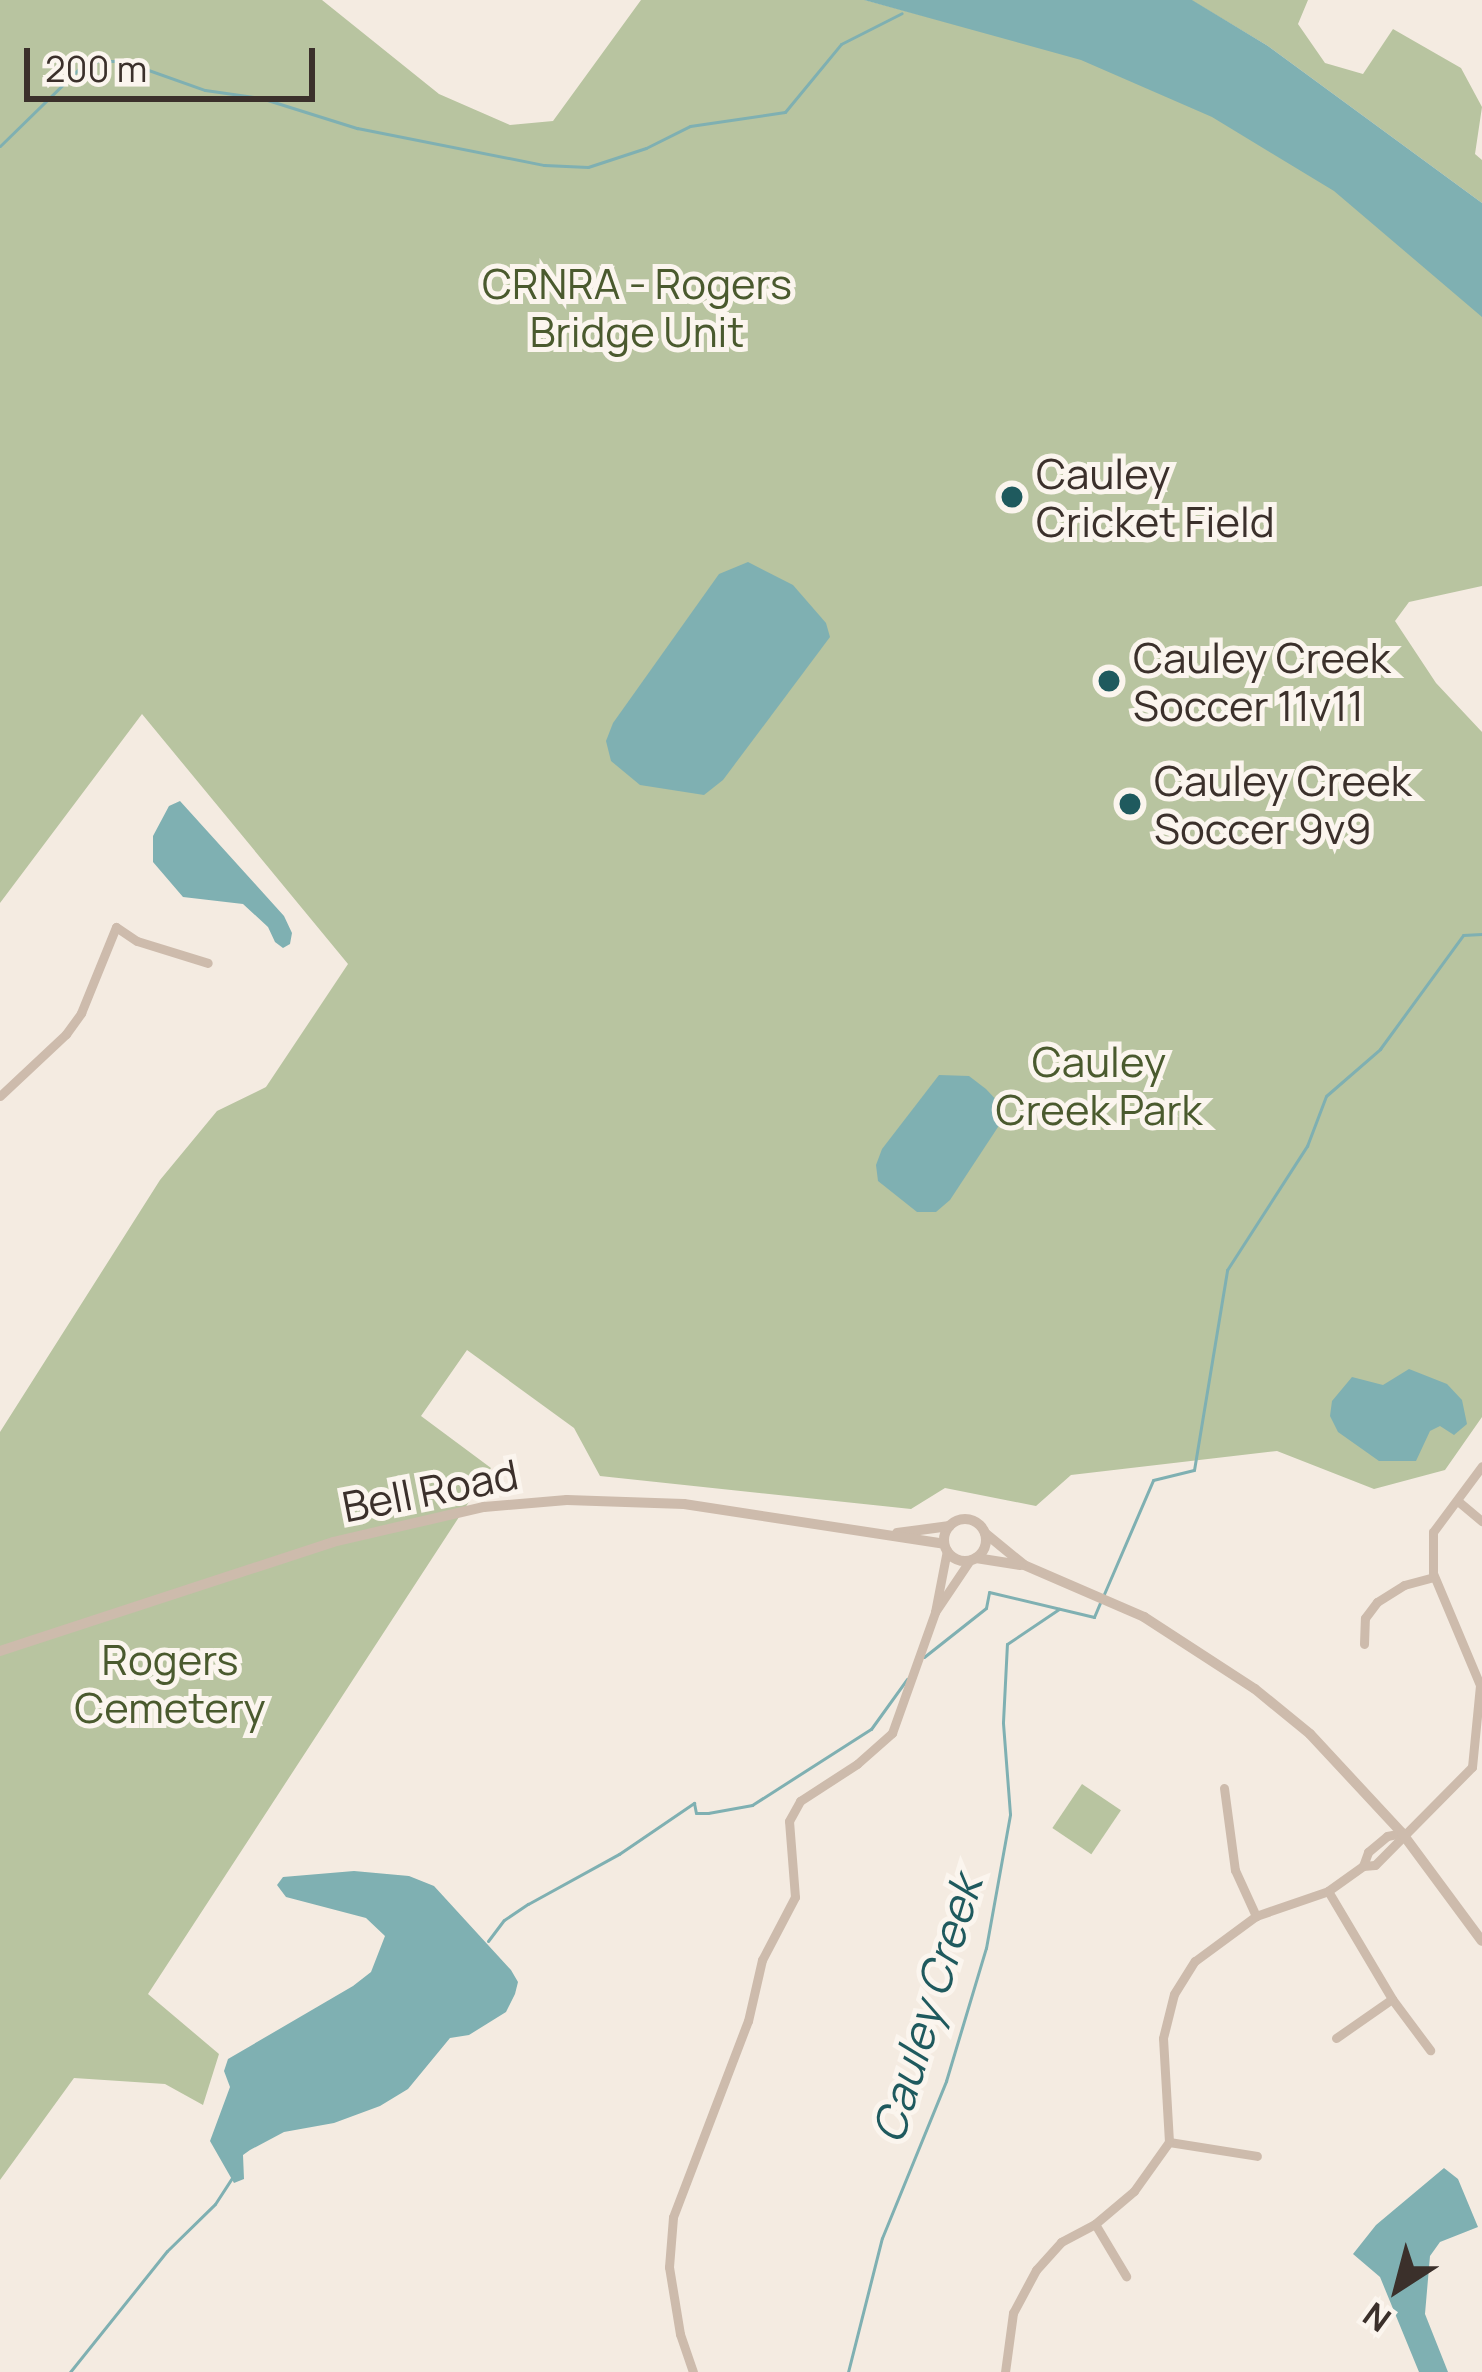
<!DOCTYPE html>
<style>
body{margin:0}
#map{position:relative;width:1482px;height:2372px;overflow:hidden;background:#f4ebe1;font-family:Manrope,sans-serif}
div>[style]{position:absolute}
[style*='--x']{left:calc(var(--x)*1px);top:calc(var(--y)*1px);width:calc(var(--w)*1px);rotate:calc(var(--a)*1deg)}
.green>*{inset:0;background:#b8c4a0;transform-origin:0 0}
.water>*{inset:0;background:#7fb0b2}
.stream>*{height:3px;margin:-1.5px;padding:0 1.5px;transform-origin:1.5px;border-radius:1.5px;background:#7fb0b2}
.minor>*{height:9px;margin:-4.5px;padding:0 4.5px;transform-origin:4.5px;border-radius:4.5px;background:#cdbbac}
.tertiary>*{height:10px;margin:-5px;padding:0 5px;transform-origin:5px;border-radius:5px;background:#cdbbac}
.tertiary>.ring{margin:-5px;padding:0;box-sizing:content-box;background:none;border:10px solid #cdbbac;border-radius:50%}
.dots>*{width:33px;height:33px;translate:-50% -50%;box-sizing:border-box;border:6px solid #fbf5ee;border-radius:50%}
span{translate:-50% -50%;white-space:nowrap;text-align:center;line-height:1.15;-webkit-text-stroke:10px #fbf5ee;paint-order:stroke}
.park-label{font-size:42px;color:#4a5a2e}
.poi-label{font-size:42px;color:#3b302b}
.left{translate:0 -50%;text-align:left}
.street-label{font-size:42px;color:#3b302b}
.water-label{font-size:45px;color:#1f5a5e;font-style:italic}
.north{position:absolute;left:1338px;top:2228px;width:120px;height:120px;-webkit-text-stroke:9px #fbf5ee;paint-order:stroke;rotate:216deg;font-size:33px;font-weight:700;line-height:48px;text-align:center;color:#3b302b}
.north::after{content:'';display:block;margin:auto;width:42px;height:54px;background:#3b302b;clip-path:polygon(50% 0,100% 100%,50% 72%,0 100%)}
.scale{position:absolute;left:24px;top:48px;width:291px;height:54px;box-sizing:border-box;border:6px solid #3b302b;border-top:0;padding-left:15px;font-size:36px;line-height:42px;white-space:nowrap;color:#3b302b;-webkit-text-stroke:9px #fbf5ee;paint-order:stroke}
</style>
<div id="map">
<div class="green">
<i style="clip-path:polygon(0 0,322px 0,439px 94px,510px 125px,553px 121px,641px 0,865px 0,1224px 97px,1482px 305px,1482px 586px,1409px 602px,1395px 621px,1436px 683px,1482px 732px,1482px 1417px,1445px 1470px,1374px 1489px,1277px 1451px,1071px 1475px,1036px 1506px,945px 1488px,911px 1509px,600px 1476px,574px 1428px,467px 1350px,421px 1416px,491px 1468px,148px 1994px,219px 2054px,203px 2105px,165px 2084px,74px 2078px,0 2180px,0 1432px,160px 1180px,217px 1111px,266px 1087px,348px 964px,142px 714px,0 903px)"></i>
<i style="clip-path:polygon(1191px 0,1308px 0,1298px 24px,1325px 63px,1363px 74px,1393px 29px,1461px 68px,1482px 107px,1475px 154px,1482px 160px,1482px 203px,1268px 46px)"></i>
<i style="left:1082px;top:1784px;width:47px;height:53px;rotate:34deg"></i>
</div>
<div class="water">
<i style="clip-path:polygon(864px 0,1192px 0,1268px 46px,1482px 203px,1482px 317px,1334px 191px,1212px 117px,1081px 60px)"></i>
<i style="clip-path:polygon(748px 562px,793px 585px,826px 623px,830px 637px,723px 780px,704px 795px,640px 785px,611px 761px,606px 741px,613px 723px,719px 574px)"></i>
<i style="clip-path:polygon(180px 801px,284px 916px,292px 933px,290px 944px,283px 948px,275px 942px,268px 927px,243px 904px,183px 897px,153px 862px,153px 836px,169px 806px)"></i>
<i style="clip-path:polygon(939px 1075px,969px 1076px,986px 1089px,1000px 1104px,1000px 1124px,950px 1200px,936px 1212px,917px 1212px,878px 1181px,876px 1165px,882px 1149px)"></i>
<i style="clip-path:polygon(1409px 1369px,1447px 1384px,1462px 1400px,1467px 1424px,1454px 1435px,1440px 1426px,1430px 1431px,1416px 1461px,1379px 1461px,1338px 1432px,1330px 1416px,1332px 1401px,1352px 1377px,1383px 1385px)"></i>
<i style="clip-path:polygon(354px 1871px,409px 1876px,434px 1886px,511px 1970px,518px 1982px,515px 1994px,506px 2012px,469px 2035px,450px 2038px,408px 2089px,380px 2106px,334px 2123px,284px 2132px,250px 2150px,243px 2155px,244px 2179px,234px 2183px,210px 2141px,230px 2087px,224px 2071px,228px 2059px,353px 1986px,371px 1972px,385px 1936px,366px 1918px,286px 1897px,277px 1885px,283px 1877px)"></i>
<i style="clip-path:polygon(1444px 2168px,1458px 2179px,1478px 2227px,1440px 2242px,1430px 2256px,1425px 2314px,1448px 2372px,1419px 2372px,1380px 2277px,1353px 2254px,1376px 2225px)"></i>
</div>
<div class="stream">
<i style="--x:0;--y:146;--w:110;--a:-44.3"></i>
<i style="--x:79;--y:69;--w:21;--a:-23"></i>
<i style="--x:98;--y:61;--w:25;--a:0"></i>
<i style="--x:123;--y:61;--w:87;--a:19.5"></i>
<i style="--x:205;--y:90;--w:57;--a:8.1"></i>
<i style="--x:261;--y:98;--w:101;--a:17.4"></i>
<i style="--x:357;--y:128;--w:191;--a:11.2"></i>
<i style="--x:544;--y:165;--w:44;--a:2.6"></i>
<i style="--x:588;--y:167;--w:61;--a:-18.1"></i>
<i style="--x:646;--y:148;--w:49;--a:-26.6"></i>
<i style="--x:690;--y:126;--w:96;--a:-8.4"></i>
<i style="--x:785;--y:112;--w:88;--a:-50.5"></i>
<i style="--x:841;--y:44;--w:68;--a:-26.9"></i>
<i style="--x:1104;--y:1594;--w:124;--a:-66.7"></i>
<i style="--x:1153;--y:1480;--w:42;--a:-13.7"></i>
<i style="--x:1194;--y:1470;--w:203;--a:-80.6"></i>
<i style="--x:1227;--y:1270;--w:148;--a:-57.2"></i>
<i style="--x:1307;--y:1146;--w:53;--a:-69.2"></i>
<i style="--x:1326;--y:1096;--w:72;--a:-41"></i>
<i style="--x:1380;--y:1049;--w:141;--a:-53.9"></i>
<i style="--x:1463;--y:935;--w:19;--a:-3"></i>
<i style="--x:924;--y:1657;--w:79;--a:-38.3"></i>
<i style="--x:986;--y:1608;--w:16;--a:-79"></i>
<i style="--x:989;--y:1592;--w:108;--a:13.4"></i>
<i style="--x:1094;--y:1617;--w:15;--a:-67"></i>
<i style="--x:488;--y:1941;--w:26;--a:-53"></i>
<i style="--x:504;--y:1920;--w:29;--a:-34"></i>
<i style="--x:528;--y:1904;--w:104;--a:-28.8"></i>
<i style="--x:619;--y:1854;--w:91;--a:-34.2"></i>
<i style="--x:694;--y:1803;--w:10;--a:79"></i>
<i style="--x:696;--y:1813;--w:12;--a:0"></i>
<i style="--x:708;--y:1813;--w:45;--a:-10.3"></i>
<i style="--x:752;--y:1805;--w:141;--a:-32.6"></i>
<i style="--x:871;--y:1729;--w:62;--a:-54.2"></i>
<i style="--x:70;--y:2372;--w:155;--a:-51.3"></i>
<i style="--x:167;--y:2251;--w:67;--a:-44.4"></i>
<i style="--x:215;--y:2204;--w:30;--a:-57"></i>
<i style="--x:848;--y:2372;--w:138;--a:-75.8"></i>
<i style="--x:882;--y:2238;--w:170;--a:-67.8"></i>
<i style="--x:946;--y:2081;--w:139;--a:-73.3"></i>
<i style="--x:986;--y:1948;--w:136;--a:-79.8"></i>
<i style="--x:1010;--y:1814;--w:92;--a:-94.4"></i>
<i style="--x:1003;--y:1722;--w:78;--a:-87.1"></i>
<i style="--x:1007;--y:1644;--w:63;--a:-33.9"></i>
</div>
<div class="minor">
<i style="--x:0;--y:1096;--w:91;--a:-43.2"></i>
<i style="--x:66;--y:1034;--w:26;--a:-54"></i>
<i style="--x:81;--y:1013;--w:93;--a:-67.9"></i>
<i style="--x:116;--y:927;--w:25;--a:34"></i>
<i style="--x:137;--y:941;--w:74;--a:17.2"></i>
<i style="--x:1459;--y:1502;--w:30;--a:40"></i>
<i style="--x:935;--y:1612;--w:63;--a:-56.1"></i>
<i style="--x:1364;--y:1644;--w:26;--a:-88"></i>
<i style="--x:1365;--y:1618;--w:20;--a:-53"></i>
<i style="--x:1377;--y:1602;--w:32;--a:-32"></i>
<i style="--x:1404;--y:1585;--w:31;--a:-15"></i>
<i style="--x:1224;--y:1788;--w:83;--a:82.4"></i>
<i style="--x:1235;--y:1870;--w:51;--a:65.5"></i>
<i style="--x:1363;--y:1866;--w:15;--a:-70"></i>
<i style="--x:1368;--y:1852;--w:25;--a:-40"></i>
<i style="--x:1387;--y:1836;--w:15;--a:-11"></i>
<i style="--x:1328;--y:1891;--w:126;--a:59.3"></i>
<i style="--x:1392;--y:1999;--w:64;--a:53.3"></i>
<i style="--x:1336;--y:2038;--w:68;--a:-34.9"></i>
<i style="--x:1169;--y:2142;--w:89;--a:9"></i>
<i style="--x:1095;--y:2224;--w:61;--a:59.2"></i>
<i style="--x:693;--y:2372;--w:40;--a:-108.9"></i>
<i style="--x:680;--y:2334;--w:68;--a:-99.3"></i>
<i style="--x:669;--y:2267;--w:50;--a:-85.4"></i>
<i style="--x:673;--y:2217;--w:210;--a:-69.1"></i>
<i style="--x:748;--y:2021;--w:63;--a:-77.1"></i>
<i style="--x:762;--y:1960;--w:71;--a:-62.4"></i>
<i style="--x:795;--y:1897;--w:76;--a:-94.5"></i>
<i style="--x:789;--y:1821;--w:23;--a:-61"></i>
<i style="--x:800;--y:1801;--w:68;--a:-33"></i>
<i style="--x:857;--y:1764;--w:47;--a:-41.5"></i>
<i style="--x:892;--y:1733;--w:128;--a:-70.4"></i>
<i style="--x:935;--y:1612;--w:63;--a:-79"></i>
<i style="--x:1005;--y:2372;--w:60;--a:-82.3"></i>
<i style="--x:1013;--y:2313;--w:49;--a:-61.9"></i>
<i style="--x:1036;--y:2270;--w:38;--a:-48"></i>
<i style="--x:1061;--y:2242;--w:38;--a:-28"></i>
<i style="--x:1095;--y:2224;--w:51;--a:-40.2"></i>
<i style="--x:1134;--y:2191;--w:60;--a:-54.5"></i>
<i style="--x:1169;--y:2142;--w:104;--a:-93.3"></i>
<i style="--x:1163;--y:2038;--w:45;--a:-76"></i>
<i style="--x:1174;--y:1994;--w:39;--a:-58"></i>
<i style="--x:1195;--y:1961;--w:76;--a:-36.4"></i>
<i style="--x:1256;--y:1916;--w:76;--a:-19.1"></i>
<i style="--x:1328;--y:1891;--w:43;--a:-35.5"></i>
<i style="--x:1363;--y:1866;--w:12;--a:-5"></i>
<i style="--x:1375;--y:1865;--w:138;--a:-45.3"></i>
<i style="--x:1472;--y:1767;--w:82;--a:-84.4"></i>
<i style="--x:1480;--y:1685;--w:121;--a:-112.8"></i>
<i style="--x:1433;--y:1573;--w:41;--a:-90"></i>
<i style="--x:1433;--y:1532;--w:82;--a:-53.4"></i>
</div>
<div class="tertiary">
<i class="ring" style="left:944px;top:1519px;width:32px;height:32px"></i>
<i style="--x:897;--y:1533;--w:53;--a:-7.5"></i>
<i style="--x:985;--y:1533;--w:50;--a:39.4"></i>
<i style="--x:1024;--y:1565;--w:131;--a:23.4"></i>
<i style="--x:1144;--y:1617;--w:132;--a:33"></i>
<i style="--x:1255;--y:1689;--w:71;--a:39.3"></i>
<i style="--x:1310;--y:1734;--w:135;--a:47.1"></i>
<i style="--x:1402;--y:1833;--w:134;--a:53.5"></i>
<i style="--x:976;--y:1558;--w:45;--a:9"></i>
<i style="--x:0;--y:1651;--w:350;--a:-18.1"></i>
<i style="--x:333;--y:1542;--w:155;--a:-13.1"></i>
<i style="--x:484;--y:1507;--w:83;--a:-4.8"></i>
<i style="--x:567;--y:1500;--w:117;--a:2"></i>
<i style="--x:684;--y:1504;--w:263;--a:8.7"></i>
</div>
<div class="dots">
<i style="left:1012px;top:497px;background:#1f5a5e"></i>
<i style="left:1109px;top:681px;background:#1f5a5e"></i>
<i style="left:1130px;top:804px;background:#1f5a5e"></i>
</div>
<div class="park-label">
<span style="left:637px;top:307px">CRNRA - Rogers<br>Bridge Unit</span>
<span style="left:1099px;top:1085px">Cauley<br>Creek Park</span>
<span style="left:170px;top:1683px">Rogers<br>Cemetery</span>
</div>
<div class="poi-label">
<span class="left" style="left:1036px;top:497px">Cauley<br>Cricket Field</span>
<span class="left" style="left:1133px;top:681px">Cauley Creek<br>Soccer 11v11</span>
<span class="left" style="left:1154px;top:804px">Cauley Creek<br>Soccer 9v9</span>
</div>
<div class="street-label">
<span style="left:430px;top:1490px;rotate:-11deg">Bell Road</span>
</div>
<div class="water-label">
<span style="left:927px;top:2009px;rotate:-73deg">Cauley Creek</span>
</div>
<div class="north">N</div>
<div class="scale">200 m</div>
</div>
